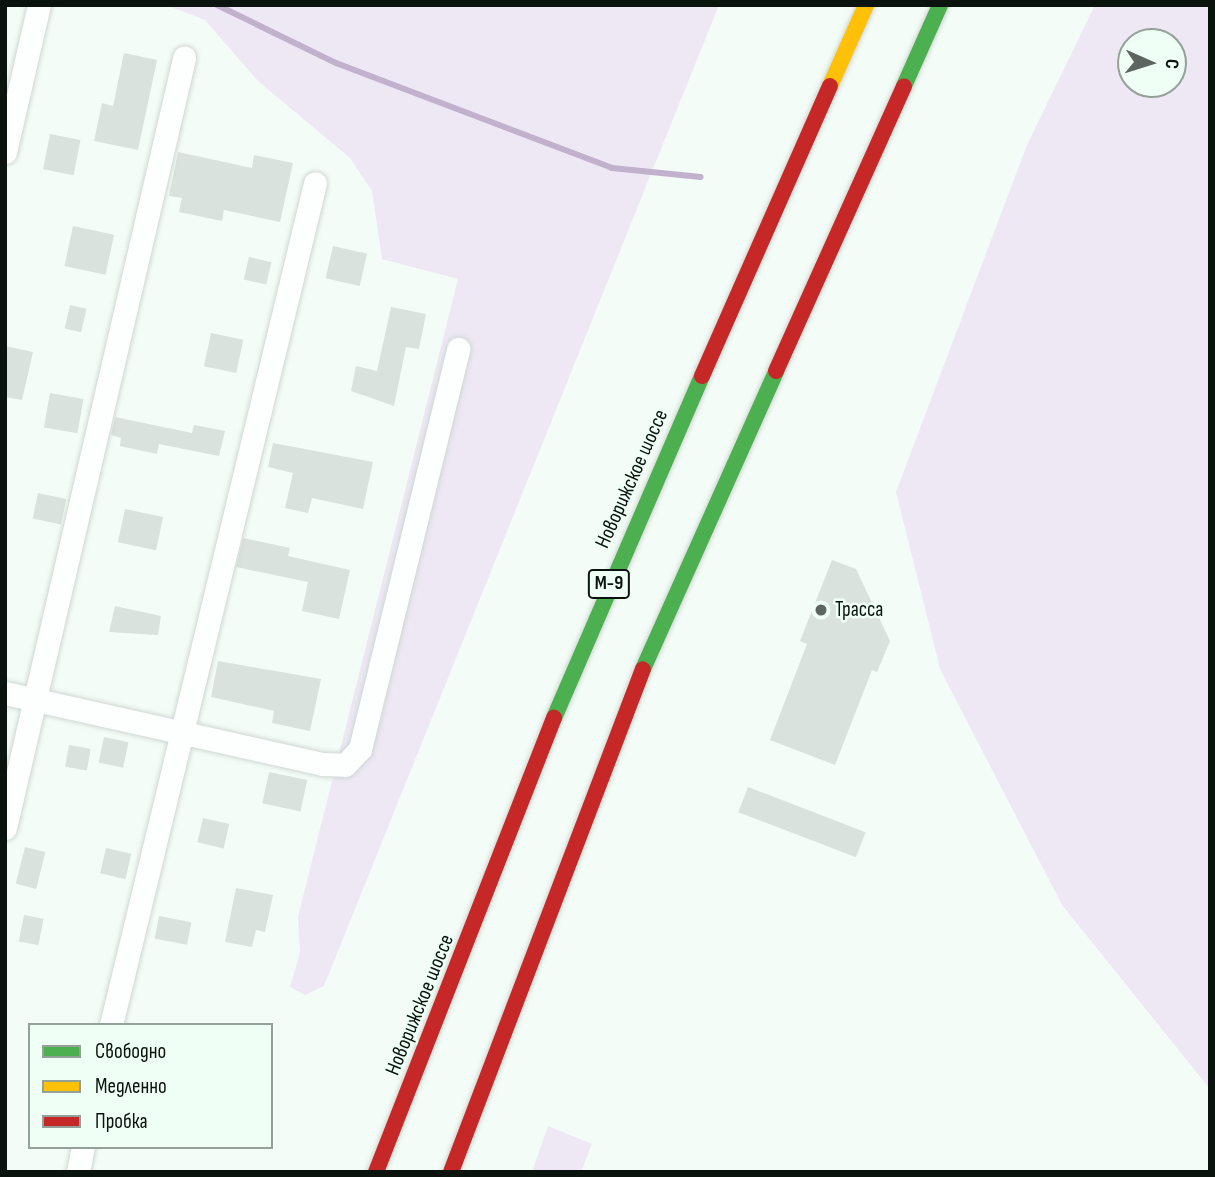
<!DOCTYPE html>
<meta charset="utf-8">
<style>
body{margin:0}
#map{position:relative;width:1215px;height:1177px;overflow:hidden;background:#f4fcf7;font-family:"Sofia Sans Condensed",sans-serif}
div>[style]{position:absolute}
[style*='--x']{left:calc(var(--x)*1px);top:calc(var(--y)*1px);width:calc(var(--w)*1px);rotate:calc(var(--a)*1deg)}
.green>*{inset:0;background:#ede8f4}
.stream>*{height:6px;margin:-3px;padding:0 3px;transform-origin:3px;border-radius:3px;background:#c1b1cc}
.building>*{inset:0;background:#dae2dd;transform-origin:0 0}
.roads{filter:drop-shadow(0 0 2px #cfd7d2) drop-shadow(0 0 2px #cfd7d2)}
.street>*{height:23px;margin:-11.5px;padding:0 11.5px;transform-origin:11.5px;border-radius:11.5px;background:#fdfffe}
.fast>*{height:16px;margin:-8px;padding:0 8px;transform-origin:8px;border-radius:8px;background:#4caf50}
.slow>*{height:16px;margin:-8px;padding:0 8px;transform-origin:8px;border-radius:8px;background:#ffc107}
.jam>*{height:16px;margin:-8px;padding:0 8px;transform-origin:8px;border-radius:8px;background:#c62828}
.dots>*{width:19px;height:19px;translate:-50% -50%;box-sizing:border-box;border:4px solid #f0fff6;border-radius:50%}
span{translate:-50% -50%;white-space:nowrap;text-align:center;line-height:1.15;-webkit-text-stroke:5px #f0fff6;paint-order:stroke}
.shield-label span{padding:2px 5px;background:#f0fff6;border:2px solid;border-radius:5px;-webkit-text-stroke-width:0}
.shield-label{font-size:19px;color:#0a130e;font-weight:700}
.street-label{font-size:21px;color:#0a130e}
.poi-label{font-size:21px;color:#0a130e}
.left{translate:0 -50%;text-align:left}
.frame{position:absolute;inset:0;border:7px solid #0a130e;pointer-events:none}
.legend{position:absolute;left:28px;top:1023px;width:245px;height:126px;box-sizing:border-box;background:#f0fff6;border:2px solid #94a199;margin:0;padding:9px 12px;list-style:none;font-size:21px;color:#0a130e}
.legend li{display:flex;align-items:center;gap:14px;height:35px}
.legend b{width:35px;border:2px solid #94a199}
.north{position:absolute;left:1117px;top:28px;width:70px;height:70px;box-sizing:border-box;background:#f0fff6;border:2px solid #94a199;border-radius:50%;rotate:93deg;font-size:19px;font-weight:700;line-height:28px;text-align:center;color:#0a130e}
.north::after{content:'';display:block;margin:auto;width:24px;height:32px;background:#5c6560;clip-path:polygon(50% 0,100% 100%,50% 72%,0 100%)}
</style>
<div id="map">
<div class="green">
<i style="clip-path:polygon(166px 5px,719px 5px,324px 986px,305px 995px,290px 987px,300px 953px,298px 917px,458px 279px,382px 259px,372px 191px,350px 158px,258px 81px,205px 20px)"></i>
<i style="clip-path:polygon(evenodd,1095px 5px,1210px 5px,1210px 1089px,1062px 905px,940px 669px,896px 492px,1027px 145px,1095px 5px,1131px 42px,1173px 42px,1173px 84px,1131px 84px,1131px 42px)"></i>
<i style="clip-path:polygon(548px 1126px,592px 1144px,581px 1172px,532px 1172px)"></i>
</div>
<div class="stream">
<i style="--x:217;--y:5;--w:132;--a:26"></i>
<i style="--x:336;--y:63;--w:295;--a:20.8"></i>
<i style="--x:612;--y:168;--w:89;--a:5.8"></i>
</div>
<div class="building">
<i style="clip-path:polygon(124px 53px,157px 60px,138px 150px,94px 141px,102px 103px,113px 106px)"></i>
<i style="left:50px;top:134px;width:31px;height:36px;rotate:11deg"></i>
<i style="clip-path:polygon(178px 152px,252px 168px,254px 155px,293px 163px,280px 222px,224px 210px,222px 221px,179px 212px,182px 198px,169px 196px)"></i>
<i style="left:73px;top:226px;width:42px;height:41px;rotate:12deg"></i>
<i style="left:333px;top:246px;width:35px;height:33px;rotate:13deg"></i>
<i style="left:249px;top:257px;width:23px;height:23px;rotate:13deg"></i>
<i style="left:70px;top:305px;width:17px;height:24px;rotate:13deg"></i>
<i style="clip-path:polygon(391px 307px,426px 314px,419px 349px,406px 347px,394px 406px,351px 391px,356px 366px,377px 371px)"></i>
<i style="left:211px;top:333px;width:33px;height:34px;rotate:12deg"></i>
<i style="clip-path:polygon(5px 346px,33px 352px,22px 400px,5px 397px)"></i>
<i style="left:50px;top:393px;width:34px;height:35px;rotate:10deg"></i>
<i style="clip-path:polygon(115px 417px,192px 433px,194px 425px,225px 431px,219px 456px,159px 444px,157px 454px,120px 446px,121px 438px,111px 435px)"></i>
<i style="clip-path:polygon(273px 443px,373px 462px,363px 509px,312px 498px,308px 513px,285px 508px,293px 473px,268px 467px)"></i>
<i style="left:38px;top:493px;width:29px;height:26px;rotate:12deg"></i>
<i style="left:125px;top:509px;width:39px;height:34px;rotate:12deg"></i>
<i style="clip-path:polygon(243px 538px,290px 548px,288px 556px,350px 570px,339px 619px,302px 611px,308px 582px,236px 567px)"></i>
<i style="clip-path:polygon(832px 560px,856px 569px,890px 641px,877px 672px,872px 670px,835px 765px,770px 740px,807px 644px,800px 641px)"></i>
<i style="clip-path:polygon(115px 606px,161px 616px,158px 635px,109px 632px)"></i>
<i style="clip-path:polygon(218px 661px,321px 679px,310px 731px,272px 723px,274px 711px,211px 697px)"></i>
<i style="left:104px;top:737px;width:25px;height:26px;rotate:12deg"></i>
<i style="left:69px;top:745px;width:22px;height:22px;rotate:10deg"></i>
<i style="left:269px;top:772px;width:39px;height:32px;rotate:12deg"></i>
<i style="left:748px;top:787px;width:126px;height:27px;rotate:21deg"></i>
<i style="left:203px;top:818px;width:27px;height:25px;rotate:13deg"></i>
<i style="left:25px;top:847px;width:21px;height:38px;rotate:14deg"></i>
<i style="left:106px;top:848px;width:26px;height:26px;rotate:13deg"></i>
<i style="clip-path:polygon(236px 888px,273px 895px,265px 932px,256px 930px,252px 947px,225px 942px)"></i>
<i style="left:24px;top:915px;width:20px;height:27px;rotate:11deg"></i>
<i style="left:159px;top:916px;width:33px;height:23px;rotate:11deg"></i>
</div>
<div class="roads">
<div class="street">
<i style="--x:5;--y:152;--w:151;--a:-77"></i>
<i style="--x:5;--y:693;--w:325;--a:12.6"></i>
<i style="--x:322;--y:764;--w:23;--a:2"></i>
<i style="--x:345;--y:765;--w:22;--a:-47"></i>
<i style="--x:360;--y:749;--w:412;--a:-76.2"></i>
<i style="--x:5;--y:828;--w:791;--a:-76.91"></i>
<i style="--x:111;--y:1025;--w:866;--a:-76.38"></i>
<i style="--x:78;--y:1172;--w:25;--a:-79"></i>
</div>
<div class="fast">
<i style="--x:904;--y:86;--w:89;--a:-66"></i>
<i style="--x:643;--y:669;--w:326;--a:-65.9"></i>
<i style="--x:554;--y:718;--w:373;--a:-66.6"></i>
</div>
<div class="slow">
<i style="--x:830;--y:86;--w:89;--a:-66"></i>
</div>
<div class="jam">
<i style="--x:776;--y:371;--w:312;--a:-65.8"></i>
<i style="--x:702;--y:376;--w:317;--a:-66.2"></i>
<i style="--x:376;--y:1172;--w:488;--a:-68.6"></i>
<i style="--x:451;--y:1172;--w:538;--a:-69.11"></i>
</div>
</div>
<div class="dots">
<i style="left:821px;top:610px;background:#5c6560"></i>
</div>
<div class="shield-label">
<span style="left:609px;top:584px">М-9</span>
</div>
<div class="street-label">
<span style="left:632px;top:479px;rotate:-66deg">Новорижское шоссе</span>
<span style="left:420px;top:1005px;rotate:-68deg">Новорижское шоссе</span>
</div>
<div class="poi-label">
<span class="left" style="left:835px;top:610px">Трасса</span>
</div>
<div class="frame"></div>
<ul class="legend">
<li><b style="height:9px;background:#4caf50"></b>Свободно</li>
<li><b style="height:9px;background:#ffc107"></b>Медленно</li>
<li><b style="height:9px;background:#c62828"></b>Пробка</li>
</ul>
<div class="north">С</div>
</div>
